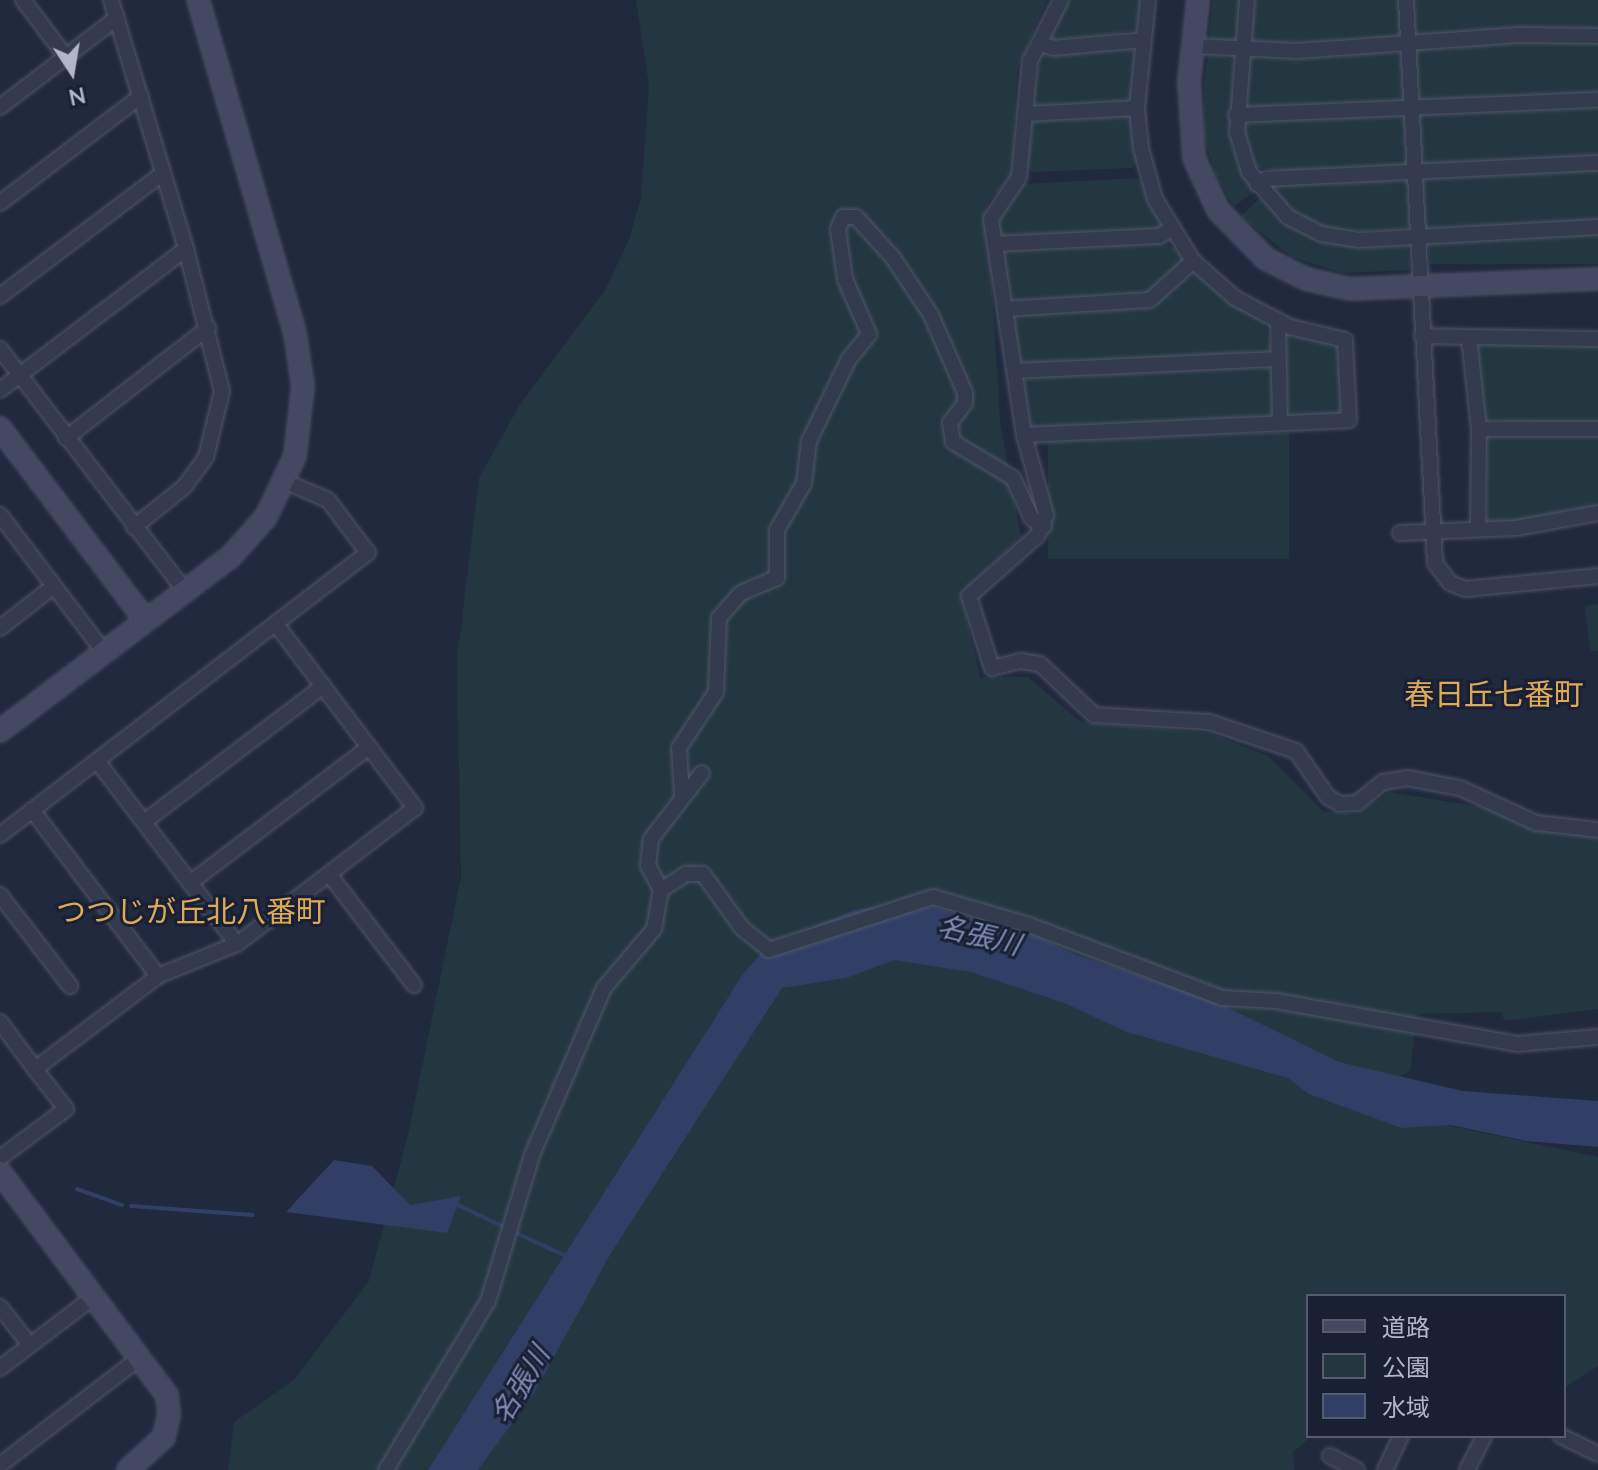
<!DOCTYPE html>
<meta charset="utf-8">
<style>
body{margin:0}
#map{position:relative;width:1598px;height:1470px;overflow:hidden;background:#21293f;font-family:"Nunito Sans","Noto Sans JP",sans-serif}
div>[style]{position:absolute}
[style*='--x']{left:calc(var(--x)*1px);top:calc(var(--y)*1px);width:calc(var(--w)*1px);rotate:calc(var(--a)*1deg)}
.green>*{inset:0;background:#233740;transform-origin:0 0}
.water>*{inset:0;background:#313e65}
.stream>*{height:4px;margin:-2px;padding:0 2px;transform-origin:2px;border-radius:2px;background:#313e65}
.roads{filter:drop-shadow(0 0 2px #505669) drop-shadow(0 0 2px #505669)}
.street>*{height:14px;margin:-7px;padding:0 7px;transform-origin:7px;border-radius:7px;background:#353b4e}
.secondary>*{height:20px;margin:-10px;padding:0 10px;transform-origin:10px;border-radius:10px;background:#434962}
span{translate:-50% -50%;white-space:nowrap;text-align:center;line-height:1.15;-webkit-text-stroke:6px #1a2033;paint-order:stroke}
.water-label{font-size:28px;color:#7e8cb8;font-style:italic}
.quarter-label{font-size:30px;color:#deaa58}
.legend{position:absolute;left:1306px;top:1294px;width:260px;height:144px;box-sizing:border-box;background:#1a2033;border:2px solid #565c6f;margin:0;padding:10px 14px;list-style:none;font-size:24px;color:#b1b6ca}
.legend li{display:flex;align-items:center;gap:16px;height:40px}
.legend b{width:40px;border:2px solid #565c6f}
.north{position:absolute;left:32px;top:32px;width:80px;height:80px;-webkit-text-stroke:6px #1a2033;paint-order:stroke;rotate:168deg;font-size:22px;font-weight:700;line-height:32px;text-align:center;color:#b1b6ca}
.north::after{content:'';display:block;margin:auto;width:28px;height:36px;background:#b1b6ca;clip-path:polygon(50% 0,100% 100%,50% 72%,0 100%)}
</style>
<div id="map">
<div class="green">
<i style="clip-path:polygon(636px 0,1047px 0,1017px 70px,1012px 175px,987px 205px,1000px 423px,1021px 537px,961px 594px,980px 677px,1028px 677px,1081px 722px,1209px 733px,1268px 756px,1323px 811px,1355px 814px,1390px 792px,1598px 826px,1598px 1009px,1504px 1021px,1502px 1012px,1417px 1014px,1410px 1071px,1342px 1103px,1598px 1157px,1598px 1366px,1564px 1388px,1564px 1296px,1308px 1296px,1312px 1436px,1293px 1452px,1294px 1470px,228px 1470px,234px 1422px,294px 1380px,369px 1281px,408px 1135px,461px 877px,457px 660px,479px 478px,519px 406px,605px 290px,629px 240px,641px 198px,649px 86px)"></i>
<i style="clip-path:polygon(1067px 0,1143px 0,1140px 29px,1055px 43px,1051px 35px)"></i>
<i style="clip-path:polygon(1213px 0,1242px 0,1238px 38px,1231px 44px,1215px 43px,1209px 35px)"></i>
<i style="clip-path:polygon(1252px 0,1401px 0,1403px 32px,1397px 39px,1254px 45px,1249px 39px)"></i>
<i style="clip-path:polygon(1412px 0,1598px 0,1598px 29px,1421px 37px,1413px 31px)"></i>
<i style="clip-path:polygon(1527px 41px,1598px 41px,1598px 94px,1422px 101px,1416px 95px,1414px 54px,1420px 47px)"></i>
<i style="clip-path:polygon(1124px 45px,1137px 52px,1132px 98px,1127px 103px,1039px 109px,1033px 102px,1041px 54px)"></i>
<i style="clip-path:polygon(1396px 50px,1403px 56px,1405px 96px,1399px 103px,1248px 110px,1242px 103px,1246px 61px,1252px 56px)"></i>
<i style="clip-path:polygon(1213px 53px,1235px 61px,1232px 135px,1256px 191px,1234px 206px,1216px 177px,1204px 136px,1204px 86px,1207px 58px)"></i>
<i style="clip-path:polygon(1598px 104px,1598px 157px,1425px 165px,1420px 160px,1417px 118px,1424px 112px)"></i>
<i style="clip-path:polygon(1126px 114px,1132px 120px,1138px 161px,1132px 168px,1033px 172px,1027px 166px,1030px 125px,1036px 119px)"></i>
<i style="clip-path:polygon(1400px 114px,1407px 119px,1409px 160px,1403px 167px,1321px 174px,1253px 168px,1241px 126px,1248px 120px)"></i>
<i style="clip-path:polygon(1598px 168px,1598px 222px,1428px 229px,1423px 224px,1420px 183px,1427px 175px)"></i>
<i style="clip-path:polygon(1403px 177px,1410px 184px,1410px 225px,1403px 230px,1337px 232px,1303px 221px,1269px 192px,1273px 184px)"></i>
<i style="clip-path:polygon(1137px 178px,1144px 183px,1161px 223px,1156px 232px,1007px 238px,999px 232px,1000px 214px,1024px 184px)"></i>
<i style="clip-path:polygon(1260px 198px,1301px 231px,1406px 242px,1411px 270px,1343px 273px,1291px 257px,1241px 216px)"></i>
<i style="left:1598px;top:233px;width:31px;height:169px;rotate:90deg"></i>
<i style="clip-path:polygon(1165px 241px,1182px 255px,1182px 265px,1146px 295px,1016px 301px,1009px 297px,1003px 256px,1009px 249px)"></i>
<i style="clip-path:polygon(1190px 274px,1198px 274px,1232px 304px,1265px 322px,1271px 348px,1265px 355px,1027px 366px,1020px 361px,1012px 320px,1018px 313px,1158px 301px)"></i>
<i style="clip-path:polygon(1289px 332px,1334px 342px,1340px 349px,1343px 408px,1337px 415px,1292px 417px,1285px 411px,1282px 337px)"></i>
<i style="clip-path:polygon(1501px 341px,1558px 347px,1598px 345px,1598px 424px,1485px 420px,1476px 347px)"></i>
<i style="clip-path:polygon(1265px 365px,1272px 371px,1275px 412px,1268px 419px,1036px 429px,1028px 424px,1022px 384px,1028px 377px)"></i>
<i style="left:1289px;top:433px;width:126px;height:241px;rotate:90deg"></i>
<i style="clip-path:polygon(1598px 434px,1598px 507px,1517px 522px,1487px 522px,1485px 440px,1491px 435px)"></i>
<i style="clip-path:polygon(1598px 604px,1598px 651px,1590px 651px,1585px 606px)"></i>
</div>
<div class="water">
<i style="clip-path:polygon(890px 905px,924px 905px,1036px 936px,1076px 955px,1208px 998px,1339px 1062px,1463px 1091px,1598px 1101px,1598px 1147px,1526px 1141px,1451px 1125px,1401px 1128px,1309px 1094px,1288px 1078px,1124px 1031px,1067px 1004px,971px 972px,894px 960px,846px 978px,782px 988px,611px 1253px,534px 1393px,478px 1470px,428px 1470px,743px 974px,768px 945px,855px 910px)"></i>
<i style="clip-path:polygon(334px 1160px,372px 1166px,410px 1205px,461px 1196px,447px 1233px,286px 1212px)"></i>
</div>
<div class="stream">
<i style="--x:77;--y:1189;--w:48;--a:19.6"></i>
<i style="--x:458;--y:1205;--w:53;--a:25.6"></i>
<i style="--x:131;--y:1206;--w:122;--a:4.2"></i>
<i style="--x:514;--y:1232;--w:60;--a:24.8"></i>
</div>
<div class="roads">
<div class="street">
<i style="--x:23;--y:0;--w:71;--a:53"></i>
<i style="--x:111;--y:0;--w:260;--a:73.2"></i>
<i style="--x:186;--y:249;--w:146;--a:75.8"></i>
<i style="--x:222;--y:391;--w:68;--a:103.6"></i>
<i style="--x:206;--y:457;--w:37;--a:126"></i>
<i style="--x:184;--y:487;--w:64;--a:141.3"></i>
<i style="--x:1061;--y:0;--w:68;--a:116.9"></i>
<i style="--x:1030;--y:61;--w:117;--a:95.4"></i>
<i style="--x:1019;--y:177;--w:50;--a:123.7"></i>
<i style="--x:991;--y:219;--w:219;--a:81.3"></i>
<i style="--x:1024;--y:435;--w:83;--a:74.6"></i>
<i style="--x:1046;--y:515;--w:23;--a:113"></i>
<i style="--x:1037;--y:536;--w:91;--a:138.6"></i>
<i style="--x:969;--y:596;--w:76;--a:72.3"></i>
<i style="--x:992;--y:668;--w:30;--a:-14"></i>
<i style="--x:1021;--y:661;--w:19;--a:9"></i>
<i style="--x:1040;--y:664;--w:74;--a:43.4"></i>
<i style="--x:1094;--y:715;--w:115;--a:3.5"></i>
<i style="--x:1209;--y:722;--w:92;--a:18.4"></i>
<i style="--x:1296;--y:751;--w:56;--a:55.2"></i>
<i style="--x:1328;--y:797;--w:14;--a:30"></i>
<i style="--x:1340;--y:804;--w:17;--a:-3"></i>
<i style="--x:1357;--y:803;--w:33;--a:-39"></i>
<i style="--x:1383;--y:782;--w:24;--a:-9"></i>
<i style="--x:1407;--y:778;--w:54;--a:10.7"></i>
<i style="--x:1460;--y:788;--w:84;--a:24.7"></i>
<i style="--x:1536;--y:823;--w:62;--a:6.4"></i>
<i style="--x:1247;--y:0;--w:132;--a:94.3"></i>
<i style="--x:1237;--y:132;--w:42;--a:73.3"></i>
<i style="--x:1249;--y:172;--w:60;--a:49.1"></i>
<i style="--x:1288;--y:217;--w:37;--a:27"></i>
<i style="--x:1321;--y:234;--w:38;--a:9"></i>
<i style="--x:1359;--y:240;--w:239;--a:-3.1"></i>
<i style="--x:1406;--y:0;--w:564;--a:87.05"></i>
<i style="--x:1435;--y:563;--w:25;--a:53"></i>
<i style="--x:1450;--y:583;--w:17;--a:21"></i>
<i style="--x:1466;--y:589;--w:133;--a:-5.6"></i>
<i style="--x:1040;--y:43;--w:14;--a:21"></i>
<i style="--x:1053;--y:48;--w:91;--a:-5"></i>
<i style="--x:1194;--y:46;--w:103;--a:2.8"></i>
<i style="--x:1297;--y:51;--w:226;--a:-4.1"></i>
<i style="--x:1522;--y:35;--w:76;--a:0.8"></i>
<i style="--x:0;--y:107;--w:147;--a:-37.3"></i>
<i style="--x:1026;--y:114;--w:111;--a:-3.1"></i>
<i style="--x:1236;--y:115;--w:362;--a:-2.4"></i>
<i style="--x:1257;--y:184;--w:11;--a:-27"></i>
<i style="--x:1267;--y:179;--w:331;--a:-2.8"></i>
<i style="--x:0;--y:203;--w:177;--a:-37.2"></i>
<i style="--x:995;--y:244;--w:164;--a:-2.8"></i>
<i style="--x:1159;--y:236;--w:14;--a:-30"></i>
<i style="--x:0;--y:296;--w:204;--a:-37"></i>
<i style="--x:1005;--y:309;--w:145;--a:-3.6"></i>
<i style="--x:1150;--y:300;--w:58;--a:-42.2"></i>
<i style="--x:1278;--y:322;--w:101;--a:88.9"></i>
<i style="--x:1422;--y:336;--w:176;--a:1"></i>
<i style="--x:1469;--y:337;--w:93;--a:83.8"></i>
<i style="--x:1479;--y:429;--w:100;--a:90.6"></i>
<i style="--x:0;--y:349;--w:305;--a:52.6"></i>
<i style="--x:1015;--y:371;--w:262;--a:-2.6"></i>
<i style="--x:0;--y:390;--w:233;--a:-37.2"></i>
<i style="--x:1479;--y:429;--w:119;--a:0"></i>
<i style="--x:1024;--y:435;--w:325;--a:-2.6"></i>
<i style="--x:1349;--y:420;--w:80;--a:-92.9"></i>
<i style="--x:1345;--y:340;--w:57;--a:-166.7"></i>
<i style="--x:1290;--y:327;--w:62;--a:-152.2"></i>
<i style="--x:1235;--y:298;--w:56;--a:-138.6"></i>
<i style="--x:1193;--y:261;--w:73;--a:-121.5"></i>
<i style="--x:1155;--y:199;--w:53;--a:-105.4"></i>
<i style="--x:1141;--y:148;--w:40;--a:-95.7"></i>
<i style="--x:1137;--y:108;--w:109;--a:-84.2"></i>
<i style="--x:66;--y:438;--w:180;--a:-37.8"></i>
<i style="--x:0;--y:515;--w:172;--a:52.8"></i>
<i style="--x:1400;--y:533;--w:116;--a:-2.5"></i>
<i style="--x:1516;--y:528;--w:83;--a:-10.4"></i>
<i style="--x:0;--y:628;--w:68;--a:-37.9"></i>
<i style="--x:97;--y:761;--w:230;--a:52.6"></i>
<i style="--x:682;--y:794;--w:46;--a:-93.7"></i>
<i style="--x:679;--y:748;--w:67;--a:-56.5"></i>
<i style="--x:716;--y:692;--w:74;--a:-87.7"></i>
<i style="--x:719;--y:618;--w:33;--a:-49"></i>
<i style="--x:741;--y:593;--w:39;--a:-23"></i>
<i style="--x:777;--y:578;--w:48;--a:-90"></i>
<i style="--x:777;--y:530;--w:54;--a:-60.1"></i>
<i style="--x:804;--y:483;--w:42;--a:-83.2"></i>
<i style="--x:809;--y:441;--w:91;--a:-64"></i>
<i style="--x:849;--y:359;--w:32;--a:-51"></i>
<i style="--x:869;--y:334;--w:60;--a:-113.6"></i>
<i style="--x:845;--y:279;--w:50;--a:-98"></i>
<i style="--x:838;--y:229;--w:13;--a:-67"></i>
<i style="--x:843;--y:217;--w:13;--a:0"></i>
<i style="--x:856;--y:217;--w:55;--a:47.9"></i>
<i style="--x:893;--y:258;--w:69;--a:56.3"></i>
<i style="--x:931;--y:315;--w:85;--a:66.4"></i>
<i style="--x:965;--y:393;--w:10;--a:90"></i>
<i style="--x:965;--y:403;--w:25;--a:127"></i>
<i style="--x:950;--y:423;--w:19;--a:81"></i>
<i style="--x:953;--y:442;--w:70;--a:31"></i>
<i style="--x:1013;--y:478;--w:45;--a:65.1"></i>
<i style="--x:1032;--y:519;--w:14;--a:30"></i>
<i style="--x:32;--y:810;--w:208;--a:52.8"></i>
<i style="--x:144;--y:822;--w:225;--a:-37.2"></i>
<i style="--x:0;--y:835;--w:464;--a:-37.5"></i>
<i style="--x:368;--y:553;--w:66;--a:-127"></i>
<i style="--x:328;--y:500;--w:46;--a:-156.8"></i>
<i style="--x:329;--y:874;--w:140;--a:52.6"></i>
<i style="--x:190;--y:883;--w:225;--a:-37.2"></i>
<i style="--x:661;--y:890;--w:27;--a:-118"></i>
<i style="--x:648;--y:866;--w:27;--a:-84"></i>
<i style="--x:651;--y:839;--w:83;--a:-52.3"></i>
<i style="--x:0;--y:895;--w:115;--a:52.4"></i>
<i style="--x:0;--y:1022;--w:59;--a:53.3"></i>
<i style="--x:35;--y:1069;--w:154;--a:-37.1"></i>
<i style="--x:158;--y:976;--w:85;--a:-22.1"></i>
<i style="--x:237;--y:944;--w:224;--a:-37.4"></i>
<i style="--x:415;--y:808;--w:231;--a:-127.1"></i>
<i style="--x:0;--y:1158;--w:82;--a:-36.6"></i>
<i style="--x:66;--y:1109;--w:51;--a:-127.8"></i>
<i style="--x:0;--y:1307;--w:48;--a:51.7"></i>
<i style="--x:0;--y:1368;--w:119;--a:-37.2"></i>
<i style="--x:1561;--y:1436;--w:41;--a:25.9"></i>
<i style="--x:1330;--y:1456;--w:30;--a:27"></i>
<i style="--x:0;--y:1465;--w:178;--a:-37.5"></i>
<i style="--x:386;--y:1470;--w:197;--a:-58.9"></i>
<i style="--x:488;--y:1301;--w:152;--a:-73.2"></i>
<i style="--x:532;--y:1155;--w:182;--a:-66.7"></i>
<i style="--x:604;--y:988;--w:77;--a:-49.7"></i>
<i style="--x:654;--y:929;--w:40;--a:-80"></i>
<i style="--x:661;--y:890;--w:30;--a:-33"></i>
<i style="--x:686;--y:874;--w:17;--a:0"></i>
<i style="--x:703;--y:874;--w:67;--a:54.2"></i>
<i style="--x:742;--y:928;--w:35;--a:39"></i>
<i style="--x:769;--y:950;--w:172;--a:-17.9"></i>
<i style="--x:933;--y:897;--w:100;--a:16.3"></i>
<i style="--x:1029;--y:925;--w:206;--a:20.7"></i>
<i style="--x:1222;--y:998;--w:54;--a:3.2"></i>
<i style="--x:1276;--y:1001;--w:245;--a:10.1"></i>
<i style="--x:1517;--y:1044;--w:81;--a:-4.9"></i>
<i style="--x:1385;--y:1470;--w:38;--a:-65"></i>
<i style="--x:1467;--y:1470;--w:38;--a:-63"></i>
</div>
<div class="secondary">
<i style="--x:1198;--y:0;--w:82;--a:96.3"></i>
<i style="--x:1189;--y:82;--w:76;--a:86.2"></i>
<i style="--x:1194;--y:158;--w:57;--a:65.2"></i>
<i style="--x:1218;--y:210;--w:69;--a:45.6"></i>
<i style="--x:1266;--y:259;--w:45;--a:26.6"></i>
<i style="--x:1306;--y:279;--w:45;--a:12.8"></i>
<i style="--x:1350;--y:289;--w:248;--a:-2.3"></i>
<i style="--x:0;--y:428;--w:241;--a:52.9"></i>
<i style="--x:0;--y:731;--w:290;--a:-37.1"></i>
<i style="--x:231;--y:556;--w:52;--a:-48.1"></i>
<i style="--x:266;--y:517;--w:68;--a:-64.6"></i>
<i style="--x:295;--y:456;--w:70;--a:-83.5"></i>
<i style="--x:303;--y:386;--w:54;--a:-98.6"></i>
<i style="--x:295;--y:333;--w:347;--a:-106.2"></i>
<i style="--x:0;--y:1172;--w:279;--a:53.2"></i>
<i style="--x:167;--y:1395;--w:20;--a:84"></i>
<i style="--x:169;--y:1415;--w:23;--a:103"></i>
<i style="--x:164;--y:1437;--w:49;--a:137.5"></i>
</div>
</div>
<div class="water-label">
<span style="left:979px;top:936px;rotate:14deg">名張川</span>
<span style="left:521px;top:1385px;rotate:-59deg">名張川</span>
</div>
<div class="quarter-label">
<span style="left:1494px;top:696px">春日丘七番町</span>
<span style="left:191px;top:913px">つつじが丘北八番町</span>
</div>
<ul class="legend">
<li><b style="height:10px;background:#434962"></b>道路</li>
<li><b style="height:22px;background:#233740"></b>公園</li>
<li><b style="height:22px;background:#313e65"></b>水域</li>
</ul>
<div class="north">N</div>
</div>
